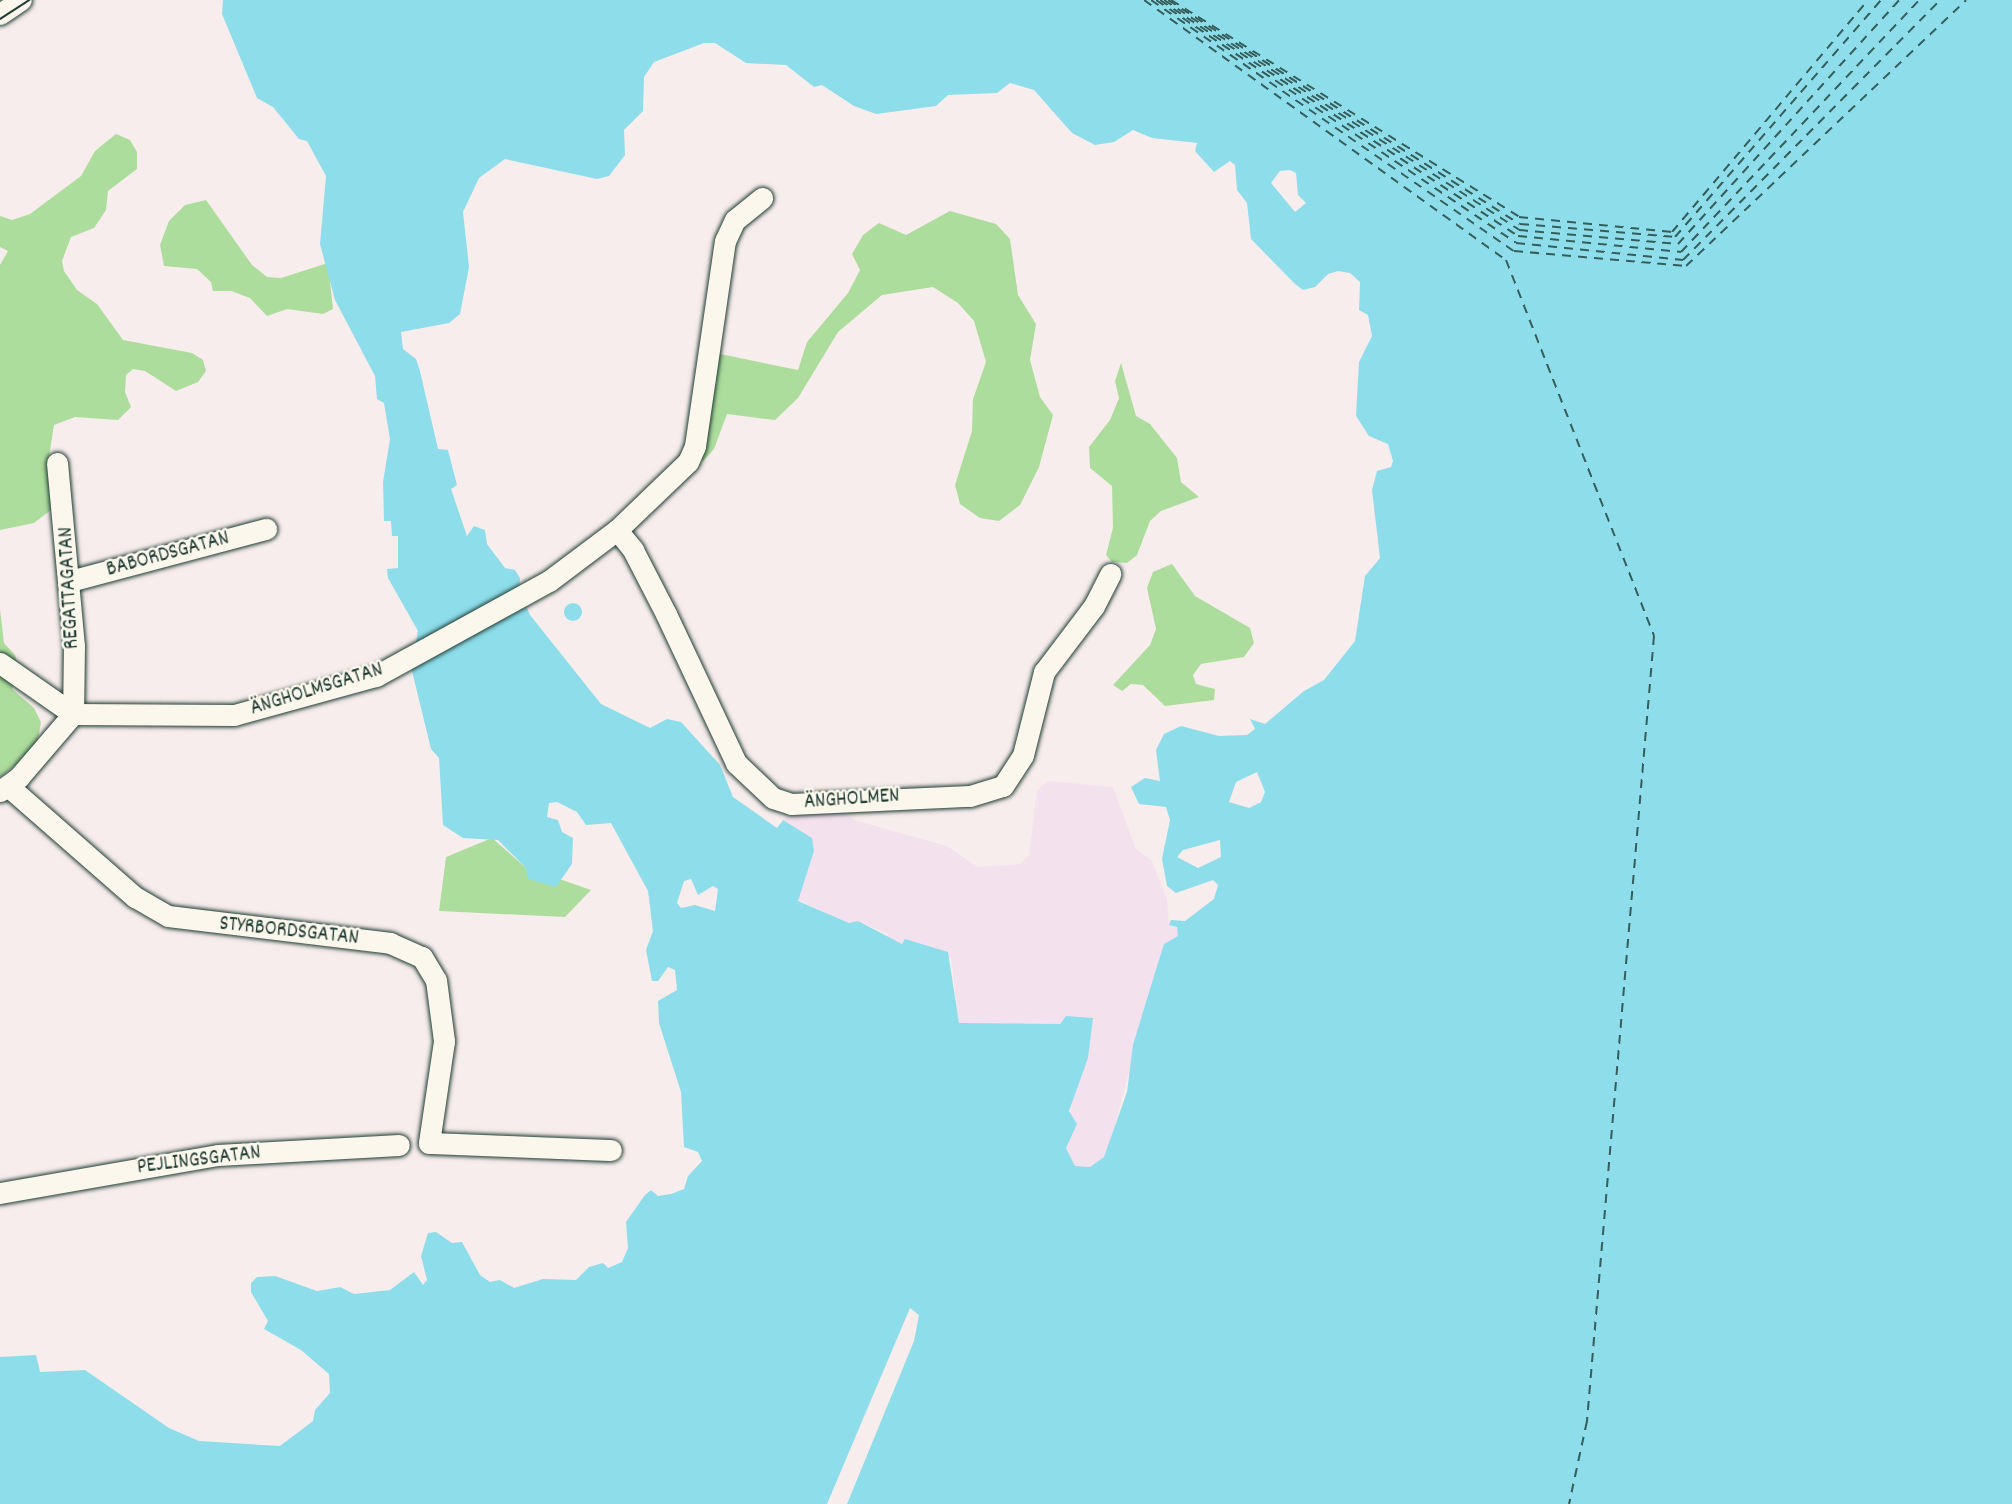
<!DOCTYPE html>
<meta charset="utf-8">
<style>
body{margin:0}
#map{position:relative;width:2012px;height:1504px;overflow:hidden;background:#f8eded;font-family:Dekko,sans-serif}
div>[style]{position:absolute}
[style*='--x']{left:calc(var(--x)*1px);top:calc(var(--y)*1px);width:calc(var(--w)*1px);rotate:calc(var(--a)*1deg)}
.built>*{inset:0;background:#f4e1ee}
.green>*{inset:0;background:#addd9d}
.water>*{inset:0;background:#8eddeb}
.round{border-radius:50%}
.pier>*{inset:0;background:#f8eded}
.ferry>*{height:2px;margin-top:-1px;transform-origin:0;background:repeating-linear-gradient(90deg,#355d59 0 9px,transparent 0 16px)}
.roads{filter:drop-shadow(0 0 2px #1f3d34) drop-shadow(0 0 2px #1f3d34)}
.minor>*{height:21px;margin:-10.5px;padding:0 10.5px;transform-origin:10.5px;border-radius:10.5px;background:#fbf7ec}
.tram>*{height:2px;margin:-1px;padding:0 1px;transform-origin:1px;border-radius:1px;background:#1f3d34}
span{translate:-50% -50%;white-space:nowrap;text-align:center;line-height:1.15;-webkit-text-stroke:5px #fbf7ec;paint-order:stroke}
.street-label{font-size:21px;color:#1f3d34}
</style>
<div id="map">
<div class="built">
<i style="clip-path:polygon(1049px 781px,1113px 787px,1136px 849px,1152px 861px,1167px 899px,1169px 925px,1178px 927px,1178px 937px,1164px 944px,1157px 966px,1110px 1144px,1104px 1157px,1090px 1167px,1075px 1166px,1066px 1148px,1072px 1102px,1066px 1016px,1060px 1024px,959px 1023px,951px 958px,905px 939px,903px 944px,887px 938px,888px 934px,858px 921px,849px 923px,798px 900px,814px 851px,812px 838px,783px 820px,818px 791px,854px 820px,947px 846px,978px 867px,1020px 864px,1029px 856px,1037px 790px)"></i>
</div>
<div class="green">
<i style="clip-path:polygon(116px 134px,130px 140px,137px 152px,137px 169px,108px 191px,106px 210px,94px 228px,71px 237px,62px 261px,64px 271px,77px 290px,97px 304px,123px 340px,192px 353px,203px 360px,206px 371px,198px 382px,176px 391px,145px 371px,133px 369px,126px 375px,125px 392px,131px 407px,118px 420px,75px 417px,54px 425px,49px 457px,56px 506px,34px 523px,0 530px,0 265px,8px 251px,0 247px,0 216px,12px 220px,30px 214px,81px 176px,95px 151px)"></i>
<i style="clip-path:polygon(206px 200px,252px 265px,267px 277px,281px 278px,328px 263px,333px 309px,323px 314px,287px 309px,267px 316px,250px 298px,231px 291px,213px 291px,211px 282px,197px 269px,164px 266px,160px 245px,169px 221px,185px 205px)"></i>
<i style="clip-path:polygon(950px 211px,996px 224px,1010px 239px,1018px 295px,1036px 324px,1030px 360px,1040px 397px,1053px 415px,1039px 467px,1020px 505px,999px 521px,980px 518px,960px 504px,955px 485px,972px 431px,973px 399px,986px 362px,974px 321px,958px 303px,933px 287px,882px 295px,838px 332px,798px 398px,775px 420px,727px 414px,714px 449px,703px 461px,698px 458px,715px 353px,798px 370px,807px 342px,848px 293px,860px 270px,852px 254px,863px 235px,879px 223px,906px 235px)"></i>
<i style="clip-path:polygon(1121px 363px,1136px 416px,1150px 424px,1177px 458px,1181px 482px,1199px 497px,1161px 511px,1150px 521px,1137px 555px,1127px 563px,1112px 562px,1106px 555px,1113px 528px,1112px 486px,1090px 468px,1089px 447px,1110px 420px,1119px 398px,1115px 381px)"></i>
<i style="clip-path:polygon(1172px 564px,1195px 596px,1250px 628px,1254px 643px,1244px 657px,1201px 664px,1193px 675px,1196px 684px,1215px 689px,1214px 700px,1165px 706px,1143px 685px,1131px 684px,1122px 691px,1113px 685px,1150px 645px,1156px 629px,1147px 588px,1153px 572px)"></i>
<i style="clip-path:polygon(0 609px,4px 643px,15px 655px,19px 672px,12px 689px,34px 708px,41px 722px,38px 739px,27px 756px,0 777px)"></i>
<i style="clip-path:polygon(492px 838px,525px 867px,591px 890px,565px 917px,439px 911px,446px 857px)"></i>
</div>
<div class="water">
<i style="clip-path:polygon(evenodd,223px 0,2012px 0,2012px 1504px,0 1504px,0 1357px,36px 1355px,40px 1372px,85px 1370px,169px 1428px,199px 1441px,280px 1446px,313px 1421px,315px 1410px,330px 1393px,329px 1374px,301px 1350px,264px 1329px,268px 1321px,251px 1292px,251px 1283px,257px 1277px,275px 1276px,317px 1291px,340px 1287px,354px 1294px,390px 1290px,414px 1272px,423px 1285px,427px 1280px,421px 1256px,428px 1233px,436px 1232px,452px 1243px,462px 1242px,480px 1275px,490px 1282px,500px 1280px,514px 1288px,543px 1279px,576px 1280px,589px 1267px,603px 1263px,608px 1268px,622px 1262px,628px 1248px,626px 1222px,645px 1195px,651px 1190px,658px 1196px,671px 1194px,684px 1189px,688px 1176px,702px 1161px,698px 1152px,684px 1147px,681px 1092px,659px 1023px,658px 1001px,677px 990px,675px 970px,668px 967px,658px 981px,652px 981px,646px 950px,653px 931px,648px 891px,611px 823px,586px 825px,577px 812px,557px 802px,549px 803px,547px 817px,558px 820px,562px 832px,573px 838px,572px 864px,556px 887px,528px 879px,525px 867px,498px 840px,463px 838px,443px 825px,439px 758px,431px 749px,411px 667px,418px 631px,388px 578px,387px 569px,398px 568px,398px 536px,392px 536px,391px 521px,384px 521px,383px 482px,390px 439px,384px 403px,377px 399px,375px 376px,335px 300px,320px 244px,326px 176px,307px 141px,299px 139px,273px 107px,257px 98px,222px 14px,223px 0,704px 43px,715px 43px,746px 63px,786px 65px,814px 87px,822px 85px,854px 106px,876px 114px,936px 106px,948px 95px,997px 93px,1010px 83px,1034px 90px,1072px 133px,1095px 145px,1114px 142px,1133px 130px,1152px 138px,1197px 143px,1195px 151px,1214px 172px,1230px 161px,1235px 165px,1237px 190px,1247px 203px,1251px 239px,1295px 284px,1303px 290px,1315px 287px,1328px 274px,1338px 271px,1350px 273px,1360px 282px,1359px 310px,1368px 315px,1372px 336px,1359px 362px,1356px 416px,1369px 436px,1388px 444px,1393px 461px,1391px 467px,1377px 471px,1372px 490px,1380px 558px,1365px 576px,1355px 641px,1324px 680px,1304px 691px,1265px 724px,1250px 719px,1255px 729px,1247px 735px,1219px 736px,1181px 726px,1164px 734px,1156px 750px,1160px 781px,1145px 778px,1131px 787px,1139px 804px,1166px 807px,1170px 820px,1162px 859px,1167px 886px,1176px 893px,1213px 880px,1218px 885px,1214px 899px,1185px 921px,1171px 920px,1169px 925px,1177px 927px,1178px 936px,1164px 944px,1157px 966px,1133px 1045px,1127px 1092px,1104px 1157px,1090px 1167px,1075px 1166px,1066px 1148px,1077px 1124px,1069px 1111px,1088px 1058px,1093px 1018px,1066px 1016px,1060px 1024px,959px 1023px,948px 952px,905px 939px,902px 944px,858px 921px,849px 923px,798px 901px,814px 851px,812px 838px,783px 820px,777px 828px,733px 797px,720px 765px,681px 722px,667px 719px,650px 728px,601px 704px,530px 615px,519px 590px,520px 578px,515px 570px,505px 568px,487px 544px,485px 530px,474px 526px,467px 536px,451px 489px,457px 485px,448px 450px,438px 449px,420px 371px,416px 359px,403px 349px,401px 332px,449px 323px,460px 314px,469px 267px,463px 212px,479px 178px,505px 159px,597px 179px,609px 176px,625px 155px,624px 130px,643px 111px,644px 77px,654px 62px,704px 43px,223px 0,1290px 170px,1296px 173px,1298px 195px,1306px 203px,1295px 212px,1271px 183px,1280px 171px,1290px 170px,223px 0,1257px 772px,1265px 792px,1261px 802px,1249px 808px,1229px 802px,1236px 782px,1257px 772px,223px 0,1220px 840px,1221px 857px,1198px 868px,1177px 857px,1183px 850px,1220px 840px,223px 0,691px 879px,698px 895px,713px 886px,718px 889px,715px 911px,695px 905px,681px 908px,677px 903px,684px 881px,691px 879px)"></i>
<i class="round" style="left:564px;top:603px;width:18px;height:18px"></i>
</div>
<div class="pier">
<i style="clip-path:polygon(910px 1308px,919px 1315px,914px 1341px,847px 1504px,827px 1504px)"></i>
</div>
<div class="ferry">
<i style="--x:1144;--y:0;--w:446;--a:35.7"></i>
<i style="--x:1506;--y:260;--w:404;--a:68.5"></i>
<i style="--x:1654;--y:636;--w:788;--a:94.88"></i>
<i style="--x:1587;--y:1421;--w:85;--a:102.2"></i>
<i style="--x:1151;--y:0;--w:441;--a:34.7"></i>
<i style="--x:1514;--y:251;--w:173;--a:5"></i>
<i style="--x:1686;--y:266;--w:386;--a:-43.5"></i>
<i style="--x:1156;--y:0;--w:434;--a:34"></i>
<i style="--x:1516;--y:243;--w:168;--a:5.8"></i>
<i style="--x:1683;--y:260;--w:366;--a:-45.3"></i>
<i style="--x:1160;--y:0;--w:429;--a:33.4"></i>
<i style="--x:1518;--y:236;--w:164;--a:5.6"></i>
<i style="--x:1681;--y:252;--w:347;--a:-46.6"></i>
<i style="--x:1164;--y:0;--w:423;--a:32.9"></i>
<i style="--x:1519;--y:230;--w:160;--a:5"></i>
<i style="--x:1678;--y:244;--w:329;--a:-47.8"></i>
<i style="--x:1168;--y:0;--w:417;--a:32.5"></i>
<i style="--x:1520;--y:224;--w:156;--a:4.8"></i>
<i style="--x:1675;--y:237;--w:314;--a:-49"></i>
<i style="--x:1171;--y:0;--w:410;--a:31.9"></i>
<i style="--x:1519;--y:217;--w:154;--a:5.6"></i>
<i style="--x:1672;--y:232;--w:304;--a:-49.8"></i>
</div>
<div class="roads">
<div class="minor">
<i style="--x:0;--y:14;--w:25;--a:-34"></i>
<i style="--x:57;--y:463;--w:184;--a:84.7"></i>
<i style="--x:74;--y:646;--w:68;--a:90.8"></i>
<i style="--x:617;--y:530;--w:26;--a:51"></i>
<i style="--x:633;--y:550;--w:72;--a:62.7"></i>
<i style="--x:666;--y:614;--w:165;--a:64.8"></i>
<i style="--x:736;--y:763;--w:51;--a:43.4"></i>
<i style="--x:773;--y:798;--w:19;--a:18"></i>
<i style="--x:791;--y:804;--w:179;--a:-2.6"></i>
<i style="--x:970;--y:796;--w:34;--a:-17"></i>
<i style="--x:1003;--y:786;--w:37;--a:-57"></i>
<i style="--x:1023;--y:755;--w:86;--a:-75.8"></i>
<i style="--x:1044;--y:672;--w:83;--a:-52.9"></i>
<i style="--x:1094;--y:606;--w:36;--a:-63"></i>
<i style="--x:70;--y:581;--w:203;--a:-14.9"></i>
<i style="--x:0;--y:663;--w:89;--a:34.9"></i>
<i style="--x:8;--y:786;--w:169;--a:41.2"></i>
<i style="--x:135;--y:897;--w:38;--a:30"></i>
<i style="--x:168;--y:916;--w:224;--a:6.9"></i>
<i style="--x:390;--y:943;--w:35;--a:24"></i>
<i style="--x:422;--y:957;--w:27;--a:59"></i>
<i style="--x:436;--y:980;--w:62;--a:82.5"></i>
<i style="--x:444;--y:1041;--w:103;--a:98.4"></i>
<i style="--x:429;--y:1143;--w:182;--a:2.2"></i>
<i style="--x:0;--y:791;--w:24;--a:-36"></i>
<i style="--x:19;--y:777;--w:83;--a:-49.4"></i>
<i style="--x:73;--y:714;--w:161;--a:0.4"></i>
<i style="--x:234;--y:715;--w:147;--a:-15.4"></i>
<i style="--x:376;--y:676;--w:197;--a:-28.8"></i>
<i style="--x:549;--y:581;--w:85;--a:-36.9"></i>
<i style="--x:617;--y:530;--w:98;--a:-43.8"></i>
<i style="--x:688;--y:462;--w:17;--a:-66"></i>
<i style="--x:695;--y:446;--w:207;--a:-81.7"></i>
<i style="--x:725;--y:241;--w:23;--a:-65"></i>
<i style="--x:735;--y:220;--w:35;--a:-39"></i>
<i style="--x:0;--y:1193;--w:221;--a:-9.9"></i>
<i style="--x:218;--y:1155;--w:181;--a:-3.2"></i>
</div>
</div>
<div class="tram">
<i style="--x:0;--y:19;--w:35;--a:-33"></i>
</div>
<div class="street-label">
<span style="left:168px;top:555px;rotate:-15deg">BABORDSGATAN</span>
<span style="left:70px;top:588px;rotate:-93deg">REGATTAGATAN</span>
<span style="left:317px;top:690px;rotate:-17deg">ÄNGHOLMSGATAN</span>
<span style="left:852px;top:800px;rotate:-4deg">ÄNGHOLMEN</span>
<span style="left:289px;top:932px;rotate:6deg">STYRBORDSGATAN</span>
<span style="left:199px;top:1161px;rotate:-7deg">PEJLINGSGATAN</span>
</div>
</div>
